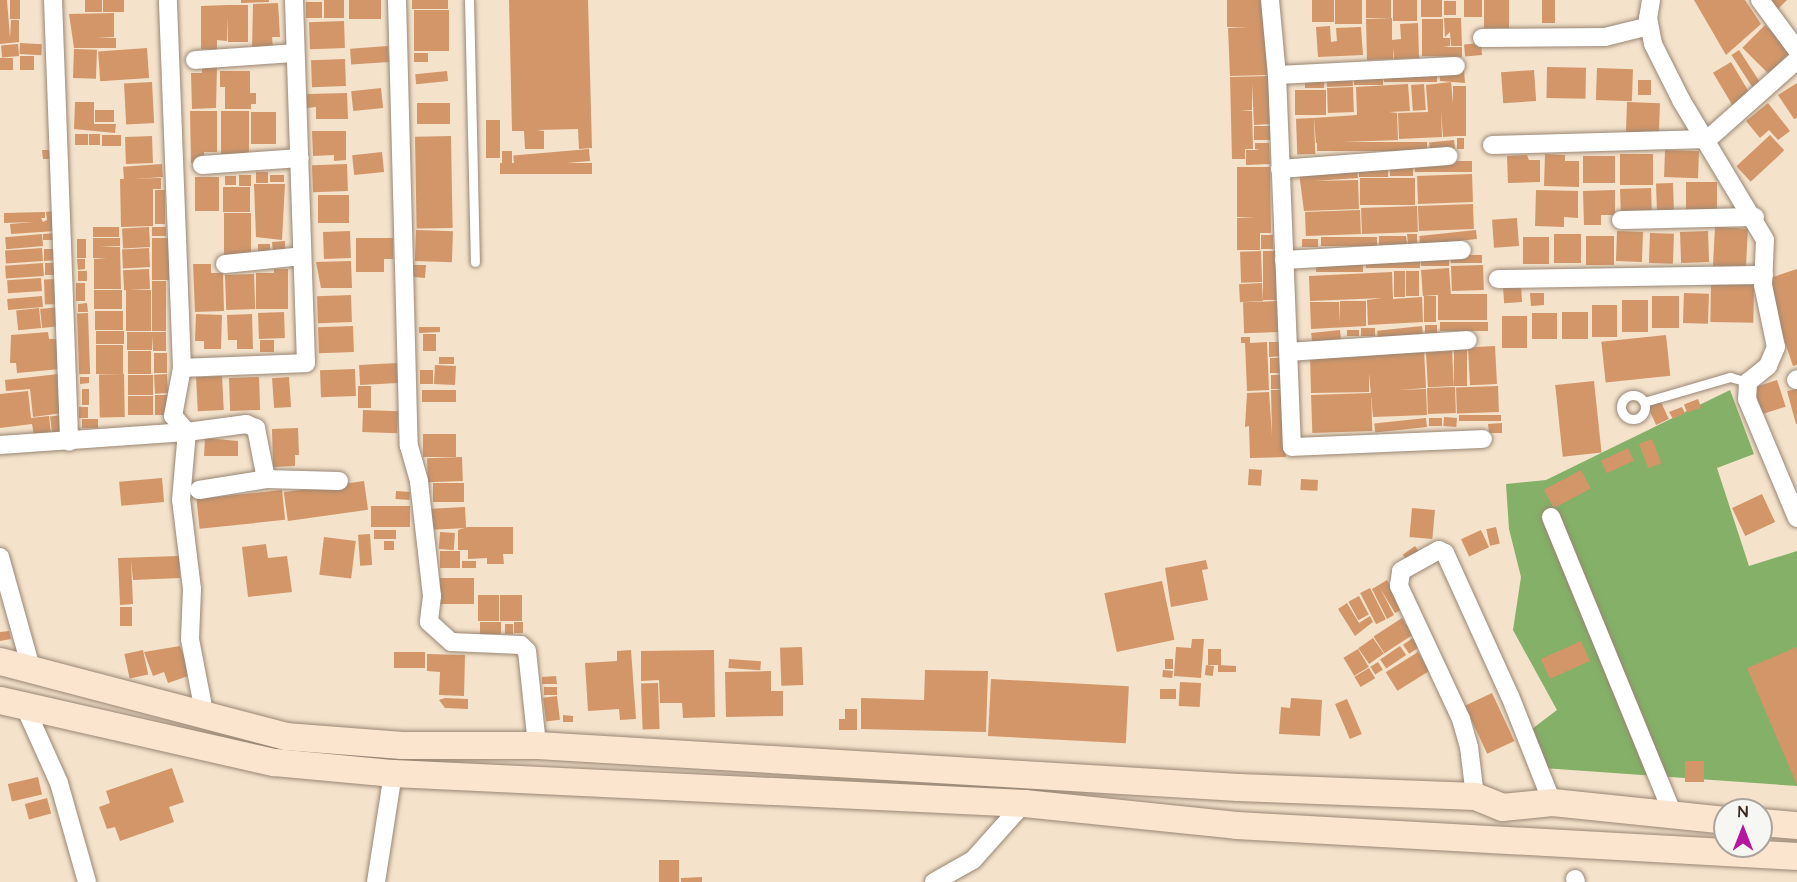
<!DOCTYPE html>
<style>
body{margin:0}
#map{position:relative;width:1797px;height:882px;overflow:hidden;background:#f4e2cb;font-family:"Architects Daughter",sans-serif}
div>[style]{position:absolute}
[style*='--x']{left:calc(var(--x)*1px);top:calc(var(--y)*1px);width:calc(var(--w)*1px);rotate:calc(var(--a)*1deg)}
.forest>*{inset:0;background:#84b067}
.building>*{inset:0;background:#d29669;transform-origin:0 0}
.roads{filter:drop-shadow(0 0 2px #988674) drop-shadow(0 0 2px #988674)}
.lane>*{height:9px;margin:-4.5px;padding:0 4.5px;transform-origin:4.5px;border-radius:4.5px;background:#fff}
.lane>.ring{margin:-4.5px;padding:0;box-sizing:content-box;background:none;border:9px solid #fff;border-radius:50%}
.street>*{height:18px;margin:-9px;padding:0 9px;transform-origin:9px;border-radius:9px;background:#fff}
.secondary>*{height:27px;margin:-13.5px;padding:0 13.5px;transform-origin:13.5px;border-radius:13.5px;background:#fbe5cf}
span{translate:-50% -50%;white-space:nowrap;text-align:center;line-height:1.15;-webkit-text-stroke:4.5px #f6f6f2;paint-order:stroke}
.north{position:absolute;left:1713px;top:798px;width:60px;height:60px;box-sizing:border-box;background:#f6f6f2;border:2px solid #aba49d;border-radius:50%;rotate:0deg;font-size:16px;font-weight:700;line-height:24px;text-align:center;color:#3b2a1e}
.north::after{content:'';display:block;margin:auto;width:21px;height:27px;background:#b5179e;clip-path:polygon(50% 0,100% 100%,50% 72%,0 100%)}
</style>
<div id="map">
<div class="forest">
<i style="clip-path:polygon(1730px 390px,1754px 454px,1717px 468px,1749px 566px,1797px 551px,1797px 786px,1543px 768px,1524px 735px,1557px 710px,1513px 630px,1521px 577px,1509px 529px,1506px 484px,1546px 480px)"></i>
</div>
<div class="building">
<i style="clip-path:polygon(0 0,7px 0,10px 38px,11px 20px,19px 20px,19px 42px,0 44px)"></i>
<i style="left:10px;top:0;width:10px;height:19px"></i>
<i style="left:85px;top:0;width:17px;height:12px"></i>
<i style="left:103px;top:0;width:21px;height:12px"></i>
<i style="clip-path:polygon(241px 0,269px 0,269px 2px,241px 3px)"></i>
<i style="left:324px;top:0;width:20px;height:18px"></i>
<i style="left:349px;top:0;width:32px;height:19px"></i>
<i style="left:412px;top:0;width:36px;height:9px"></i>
<i style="clip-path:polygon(509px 0,588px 0,592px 148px,579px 149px,578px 129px,537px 130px,544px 131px,544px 149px,525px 149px,524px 131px,512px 131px)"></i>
<i style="clip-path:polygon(1227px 0,1262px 0,1268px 75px,1230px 76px,1228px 28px,1248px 27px,1227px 27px)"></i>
<i style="left:1312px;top:0;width:22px;height:22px"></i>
<i style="left:1335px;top:0;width:27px;height:24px"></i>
<i style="left:1366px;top:0;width:25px;height:18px"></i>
<i style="left:1393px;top:0;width:24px;height:21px"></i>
<i style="left:1421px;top:0;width:21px;height:17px"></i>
<i style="left:1464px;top:0;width:18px;height:17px"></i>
<i style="left:1484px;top:0;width:25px;height:28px"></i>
<i style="left:1542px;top:0;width:13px;height:23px"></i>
<i style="clip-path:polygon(1694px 0,1745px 0,1761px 24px,1726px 55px)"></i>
<i style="clip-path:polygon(1765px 0,1787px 0,1776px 11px)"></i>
<i style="left:1444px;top:1px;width:12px;height:14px"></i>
<i style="left:322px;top:2px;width:16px;height:16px;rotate:90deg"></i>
<i style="clip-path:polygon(278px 3px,280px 37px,272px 37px,273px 48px,252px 49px,253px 4px)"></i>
<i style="clip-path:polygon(228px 5px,248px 5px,248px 42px,228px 42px,227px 16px,227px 41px,217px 40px,217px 50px,201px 49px,201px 6px)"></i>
<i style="left:414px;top:10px;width:35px;height:41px"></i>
<i style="clip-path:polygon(114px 13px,114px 37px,97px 38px,116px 38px,116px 48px,74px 48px,69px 14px)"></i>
<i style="clip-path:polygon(1392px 18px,1392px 40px,1401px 39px,1400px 24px,1418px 23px,1419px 58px,1394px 59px,1393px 48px,1393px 59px,1367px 60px,1366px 19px)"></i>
<i style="clip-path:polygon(1444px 18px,1461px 18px,1462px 46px,1451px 46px,1450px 32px,1445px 37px)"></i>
<i style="clip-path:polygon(1422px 19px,1443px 19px,1443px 38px,1450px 38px,1450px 46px,1443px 47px,1462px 47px,1462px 57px,1422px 56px)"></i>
<i style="left:344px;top:21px;width:27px;height:35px;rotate:88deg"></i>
<i style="left:1765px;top:25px;width:37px;height:32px;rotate:45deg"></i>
<i style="clip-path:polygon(1330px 26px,1331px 42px,1337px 41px,1336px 28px,1361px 27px,1363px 55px,1318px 57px,1316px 27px)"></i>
<i style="left:20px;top:43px;width:22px;height:11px;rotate:3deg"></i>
<i style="left:1481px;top:43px;width:12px;height:17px;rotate:85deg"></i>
<i style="left:18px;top:44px;width:12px;height:17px;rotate:85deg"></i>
<i style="left:388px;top:46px;width:16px;height:38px;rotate:86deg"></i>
<i style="left:147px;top:48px;width:30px;height:49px;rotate:86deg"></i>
<i style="left:74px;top:49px;width:23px;height:29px;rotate:2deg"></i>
<i style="left:1739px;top:50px;width:38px;height:9px;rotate:57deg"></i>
<i style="left:414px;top:53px;width:14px;height:9px"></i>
<i style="left:20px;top:56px;width:14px;height:14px"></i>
<i style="left:13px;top:58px;width:12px;height:13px;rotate:90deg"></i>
<i style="left:345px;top:59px;width:27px;height:34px;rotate:88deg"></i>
<i style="left:1731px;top:62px;width:41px;height:21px;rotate:59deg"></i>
<i style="clip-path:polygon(202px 67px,217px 67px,216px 108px,192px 109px,191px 73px,202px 73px)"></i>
<i style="left:1547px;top:67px;width:39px;height:31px;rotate:1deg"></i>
<i style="left:1597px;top:68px;width:36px;height:32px;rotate:2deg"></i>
<i style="clip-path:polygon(1464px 70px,1465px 83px,1440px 81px,1440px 72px)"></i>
<i style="left:1534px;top:70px;width:31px;height:33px;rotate:86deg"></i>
<i style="clip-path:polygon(220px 71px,250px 71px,250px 93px,256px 93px,256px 104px,251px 104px,251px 109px,225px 109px,225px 87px,220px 87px)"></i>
<i style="left:447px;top:71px;width:10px;height:32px;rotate:84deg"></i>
<i style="left:1437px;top:72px;width:10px;height:53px;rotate:90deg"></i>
<i style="clip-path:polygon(1270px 76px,1271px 124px,1254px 125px,1252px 83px,1252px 110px,1240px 111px,1252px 111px,1253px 149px,1245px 149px,1245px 159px,1232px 159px,1230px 77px)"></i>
<i style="left:1383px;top:77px;width:8px;height:29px;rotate:90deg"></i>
<i style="clip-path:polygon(1352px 78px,1353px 86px,1327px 87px,1327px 80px)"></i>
<i style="left:1638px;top:80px;width:13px;height:15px"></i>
<i style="left:1305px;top:81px;width:19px;height:7px"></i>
<i style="left:152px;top:82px;width:41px;height:28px;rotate:87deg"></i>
<i style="clip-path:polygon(1451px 82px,1456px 136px,1443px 137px,1441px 110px,1442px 137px,1399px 139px,1398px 113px,1428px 112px,1426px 85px)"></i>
<i style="clip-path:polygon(1797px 83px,1797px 118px,1794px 119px,1778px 95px)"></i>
<i style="clip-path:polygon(1408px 84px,1410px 111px,1389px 112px,1397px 113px,1398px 140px,1316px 143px,1314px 118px,1357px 115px,1356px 87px)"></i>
<i style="left:1424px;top:84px;width:26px;height:13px;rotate:86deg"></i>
<i style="left:1453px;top:86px;width:13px;height:50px"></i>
<i style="left:1353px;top:87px;width:25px;height:26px;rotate:88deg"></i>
<i style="left:381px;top:88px;width:20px;height:30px;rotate:84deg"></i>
<i style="left:1326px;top:90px;width:25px;height:31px;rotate:90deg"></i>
<i style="clip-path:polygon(347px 93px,348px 119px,316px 119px,316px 107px,307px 108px,307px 94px)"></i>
<i style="clip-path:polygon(75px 102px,94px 102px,94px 124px,116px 124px,115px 133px,74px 129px)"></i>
<i style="left:1627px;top:102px;width:33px;height:30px;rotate:2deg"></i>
<i style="left:417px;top:103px;width:33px;height:21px"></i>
<i style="clip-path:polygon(1768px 103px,1790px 131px,1778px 140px,1769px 130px,1760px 138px,1746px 121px)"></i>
<i style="left:95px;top:110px;width:19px;height:12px"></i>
<i style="clip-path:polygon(190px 111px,217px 111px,217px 152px,204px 152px,204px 163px,191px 163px)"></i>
<i style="left:221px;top:111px;width:28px;height:43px"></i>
<i style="left:251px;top:112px;width:25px;height:32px"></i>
<i style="left:1314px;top:118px;width:36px;height:18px;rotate:88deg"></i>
<i style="left:486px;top:120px;width:14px;height:38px"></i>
<i style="left:1254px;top:126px;width:17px;height:14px"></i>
<i style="clip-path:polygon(312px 131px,346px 131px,346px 160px,334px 161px,334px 155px,313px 156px)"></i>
<i style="left:75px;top:134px;width:13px;height:11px"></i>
<i style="left:89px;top:134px;width:11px;height:11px"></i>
<i style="left:102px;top:135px;width:19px;height:11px"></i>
<i style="left:1770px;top:135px;width:21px;height:46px;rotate:47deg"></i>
<i style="left:152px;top:136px;width:27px;height:27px;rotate:88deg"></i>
<i style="left:451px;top:136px;width:92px;height:36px;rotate:89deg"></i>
<i style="left:1457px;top:138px;width:7px;height:11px"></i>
<i style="left:1454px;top:140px;width:10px;height:25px;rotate:84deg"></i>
<i style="left:1427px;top:142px;width:9px;height:110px;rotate:90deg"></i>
<i style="clip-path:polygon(1255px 143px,1269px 143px,1270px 164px,1246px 165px,1246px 150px,1259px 150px,1255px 149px)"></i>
<i style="left:589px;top:149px;width:12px;height:76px;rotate:85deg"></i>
<i style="clip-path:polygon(42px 150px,51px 150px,52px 159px,43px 159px)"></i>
<i style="left:1665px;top:150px;width:34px;height:27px;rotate:2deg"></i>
<i style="left:502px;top:151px;width:10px;height:12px"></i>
<i style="left:382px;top:152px;width:20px;height:30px;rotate:84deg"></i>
<i style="clip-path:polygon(1545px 154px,1565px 155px,1565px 161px,1579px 161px,1579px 187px,1544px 186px)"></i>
<i style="left:1620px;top:154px;width:33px;height:31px"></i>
<i style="clip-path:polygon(1527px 155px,1529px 160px,1540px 160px,1540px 182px,1508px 183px,1507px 156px)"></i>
<i style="left:1583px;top:156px;width:32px;height:27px"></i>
<i style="left:1472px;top:161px;width:11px;height:57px;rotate:90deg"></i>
<i style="left:592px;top:163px;width:11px;height:92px;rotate:90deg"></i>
<i style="left:162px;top:164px;width:13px;height:39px;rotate:86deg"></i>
<i style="left:347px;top:164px;width:27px;height:35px;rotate:88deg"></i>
<i style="clip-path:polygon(1237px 167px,1270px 167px,1271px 233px,1260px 233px,1260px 250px,1237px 250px,1237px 218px,1256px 218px,1237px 217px)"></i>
<i style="left:1413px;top:168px;width:8px;height:23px;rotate:90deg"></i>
<i style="left:1388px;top:169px;width:8px;height:29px;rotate:90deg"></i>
<i style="clip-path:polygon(1357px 170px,1358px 178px,1314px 181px,1358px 180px,1359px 209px,1304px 211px,1299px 173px)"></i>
<i style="left:256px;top:172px;width:12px;height:11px"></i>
<i style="left:1472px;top:174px;width:28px;height:55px;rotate:88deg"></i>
<i style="left:239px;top:175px;width:12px;height:11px"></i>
<i style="left:270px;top:175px;width:14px;height:7px"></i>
<i style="left:225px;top:176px;width:11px;height:9px"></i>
<i style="left:195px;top:177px;width:24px;height:34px"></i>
<i style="clip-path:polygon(161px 178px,161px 189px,153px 189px,153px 226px,121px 227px,120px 179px)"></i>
<i style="left:1415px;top:178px;width:27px;height:55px;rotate:90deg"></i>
<i style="left:1686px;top:182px;width:31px;height:35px"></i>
<i style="left:1673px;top:183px;width:30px;height:17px;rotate:88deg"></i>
<i style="clip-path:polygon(254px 184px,285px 184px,282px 240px,256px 237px)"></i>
<i style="left:223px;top:187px;width:27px;height:25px"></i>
<i style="left:1651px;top:188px;width:24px;height:31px;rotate:88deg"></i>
<i style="left:155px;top:190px;width:10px;height:34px"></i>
<i style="clip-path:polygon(1536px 190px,1578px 191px,1578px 218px,1564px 217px,1564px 227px,1535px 226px)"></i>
<i style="clip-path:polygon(1615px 190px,1615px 215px,1601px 215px,1601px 225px,1584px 225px,1583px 191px)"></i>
<i style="left:318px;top:195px;width:31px;height:28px"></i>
<i style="left:1473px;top:204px;width:25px;height:55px;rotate:88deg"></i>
<i style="left:1417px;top:206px;width:26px;height:56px;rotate:88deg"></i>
<i style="left:1360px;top:210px;width:24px;height:55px;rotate:88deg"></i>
<i style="clip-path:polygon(54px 211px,55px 231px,11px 234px,10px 224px,35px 222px,4px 223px,4px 213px,45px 212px,45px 218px,41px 218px,43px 222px,47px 220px,46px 212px)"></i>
<i style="left:224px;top:213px;width:27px;height:42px"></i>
<i style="left:1517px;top:218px;width:28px;height:25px;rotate:86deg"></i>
<i style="left:93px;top:227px;width:26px;height:10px"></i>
<i style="left:149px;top:227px;width:20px;height:27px;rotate:87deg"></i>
<i style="left:166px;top:227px;width:9px;height:14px;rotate:90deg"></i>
<i style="left:1715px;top:227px;width:33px;height:43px;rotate:3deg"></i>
<i style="left:416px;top:230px;width:37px;height:31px;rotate:2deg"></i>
<i style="left:1476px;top:230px;width:9px;height:57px;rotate:84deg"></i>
<i style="left:350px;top:231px;width:27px;height:27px;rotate:88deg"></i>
<i style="left:1617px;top:231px;width:26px;height:30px;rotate:2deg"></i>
<i style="left:1708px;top:231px;width:31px;height:28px;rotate:88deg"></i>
<i style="clip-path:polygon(56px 233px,56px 240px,43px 240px,43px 234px)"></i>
<i style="left:1650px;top:233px;width:24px;height:30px;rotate:2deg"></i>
<i style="left:42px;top:234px;width:12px;height:37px;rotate:85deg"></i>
<i style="clip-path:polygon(1407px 234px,1417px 234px,1417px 243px,1408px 244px)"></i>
<i style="left:1581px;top:234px;width:29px;height:27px;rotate:90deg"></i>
<i style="left:1261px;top:235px;width:12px;height:14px"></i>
<i style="clip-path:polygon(1379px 236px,1406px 236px,1407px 244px,1379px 245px)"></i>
<i style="left:1586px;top:236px;width:28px;height:29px"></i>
<i style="left:1377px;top:237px;width:9px;height:56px;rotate:90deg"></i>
<i style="left:1523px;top:237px;width:26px;height:27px"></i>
<i style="clip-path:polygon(93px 238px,120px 238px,120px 246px,99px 247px,120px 247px,121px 289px,94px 289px,94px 259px,107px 258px,93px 258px)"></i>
<i style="left:152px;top:238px;width:18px;height:42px"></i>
<i style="clip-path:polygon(356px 238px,393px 238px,393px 259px,384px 259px,384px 272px,356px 272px)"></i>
<i style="left:77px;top:239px;width:9px;height:19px"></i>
<i style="left:1302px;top:239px;width:16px;height:8px"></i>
<i style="clip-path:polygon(285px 241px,285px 252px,273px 252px,272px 242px)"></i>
<i style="left:270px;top:244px;width:10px;height:12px;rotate:90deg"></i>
<i style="left:42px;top:248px;width:13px;height:37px;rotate:86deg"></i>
<i style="left:149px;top:248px;width:19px;height:27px;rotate:87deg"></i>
<i style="clip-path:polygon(44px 249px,55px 249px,56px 260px,44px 261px)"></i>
<i style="left:1261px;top:251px;width:31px;height:21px;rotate:88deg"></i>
<i style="left:1263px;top:251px;width:13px;height:49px"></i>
<i style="left:1482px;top:255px;width:8px;height:31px;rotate:90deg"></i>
<i style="left:1449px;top:257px;width:9px;height:28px;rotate:90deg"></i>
<i style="clip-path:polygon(77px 259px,85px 259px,85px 269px,78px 270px)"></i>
<i style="left:1420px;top:259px;width:9px;height:54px;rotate:90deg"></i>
<i style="clip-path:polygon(351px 261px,352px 288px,321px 288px,316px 262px)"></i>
<i style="left:43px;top:263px;width:13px;height:38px;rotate:86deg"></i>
<i style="left:45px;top:263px;width:13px;height:12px"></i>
<i style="clip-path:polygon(193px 264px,211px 264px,211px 273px,223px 273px,224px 311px,195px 312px)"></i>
<i style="left:1363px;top:264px;width:8px;height:47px;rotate:90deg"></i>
<i style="clip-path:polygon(413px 265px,426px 265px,425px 278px,413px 277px)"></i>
<i style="left:1483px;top:265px;width:25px;height:32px;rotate:88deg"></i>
<i style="left:1449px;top:268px;width:26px;height:28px;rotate:86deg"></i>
<i style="left:149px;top:269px;width:20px;height:26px;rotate:87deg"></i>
<i style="clip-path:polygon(274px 269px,288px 269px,288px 309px,256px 309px,256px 273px,274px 273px)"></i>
<i style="clip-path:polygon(1797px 269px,1797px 365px,1793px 366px,1764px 280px)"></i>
<i style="left:78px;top:271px;width:9px;height:10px"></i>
<i style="left:1394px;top:271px;width:11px;height:26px"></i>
<i style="left:1406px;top:271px;width:13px;height:25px"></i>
<i style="clip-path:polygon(1392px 272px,1393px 299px,1422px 297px,1423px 322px,1368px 325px,1367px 300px,1382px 298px,1310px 301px,1309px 276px)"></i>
<i style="left:254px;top:274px;width:35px;height:29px;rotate:88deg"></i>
<i style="left:41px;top:278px;width:13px;height:34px;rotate:86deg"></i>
<i style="left:58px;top:279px;width:25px;height:14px;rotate:88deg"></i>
<i style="left:166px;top:281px;width:50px;height:14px;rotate:90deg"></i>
<i style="left:76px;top:283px;width:9px;height:18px"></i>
<i style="left:1262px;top:283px;width:18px;height:23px;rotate:87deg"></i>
<i style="left:1711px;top:284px;width:43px;height:38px;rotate:1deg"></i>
<i style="left:1521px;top:286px;width:16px;height:18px;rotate:86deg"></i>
<i style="left:94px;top:290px;width:28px;height:19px"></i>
<i style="left:126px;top:290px;width:25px;height:20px"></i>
<i style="clip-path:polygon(1530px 293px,1544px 293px,1544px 305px,1531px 306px)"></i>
<i style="left:1684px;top:293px;width:25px;height:30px;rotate:2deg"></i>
<i style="left:1487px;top:294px;width:26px;height:49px;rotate:90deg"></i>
<i style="left:351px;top:295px;width:27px;height:34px;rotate:88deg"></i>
<i style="left:42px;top:296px;width:11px;height:35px;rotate:85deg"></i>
<i style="left:1424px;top:296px;width:12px;height:26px"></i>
<i style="left:1652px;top:296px;width:27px;height:32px"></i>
<i style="left:1622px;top:300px;width:26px;height:32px"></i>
<i style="left:1278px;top:301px;width:31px;height:35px;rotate:88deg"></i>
<i style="clip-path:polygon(1340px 301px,1366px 301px,1366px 326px,1311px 329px,1310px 302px,1339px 302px,1340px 324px)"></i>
<i style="clip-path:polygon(87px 303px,88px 312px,78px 312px,78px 304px)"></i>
<i style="left:1592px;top:305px;width:25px;height:32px"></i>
<i style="left:59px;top:307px;width:19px;height:19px;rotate:84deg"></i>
<i style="left:39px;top:308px;width:20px;height:23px;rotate:84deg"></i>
<i style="left:151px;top:310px;width:21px;height:25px;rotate:90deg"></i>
<i style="left:95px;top:311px;width:28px;height:19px"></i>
<i style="left:284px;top:312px;width:26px;height:26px;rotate:88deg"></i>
<i style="left:1562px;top:312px;width:26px;height:27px"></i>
<i style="left:88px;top:313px;width:61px;height:11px;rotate:88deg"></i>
<i style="left:1557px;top:313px;width:26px;height:25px;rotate:90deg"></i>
<i style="clip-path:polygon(196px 314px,222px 315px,221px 349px,204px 349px,204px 341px,195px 341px)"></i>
<i style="clip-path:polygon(252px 314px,253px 349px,237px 349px,237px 340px,228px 340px,227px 315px)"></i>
<i style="left:1502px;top:316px;width:25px;height:32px"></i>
<i style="left:1488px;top:322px;width:9px;height:48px;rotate:90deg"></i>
<i style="left:1425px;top:325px;width:12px;height:8px"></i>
<i style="left:353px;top:326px;width:26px;height:35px;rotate:88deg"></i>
<i style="left:1422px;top:326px;width:9px;height:45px;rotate:84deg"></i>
<i style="clip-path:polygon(419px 327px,440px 327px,440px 332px,419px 333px)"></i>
<i style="left:1361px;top:328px;width:14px;height:8px"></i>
<i style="left:1340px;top:330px;width:9px;height:29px;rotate:84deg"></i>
<i style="left:1347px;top:330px;width:12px;height:6px"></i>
<i style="left:124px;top:331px;width:13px;height:28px;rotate:90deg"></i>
<i style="clip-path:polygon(48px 332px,49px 339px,57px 339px,60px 369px,17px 373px,16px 363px,10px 363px,11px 335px)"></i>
<i style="clip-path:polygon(127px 332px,166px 332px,166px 351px,153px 351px,153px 335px,152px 350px,127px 350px)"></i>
<i style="left:423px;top:334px;width:13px;height:17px"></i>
<i style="left:1666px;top:335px;width:41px;height:65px;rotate:84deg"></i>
<i style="clip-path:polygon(1241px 337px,1250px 337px,1250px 343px,1267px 342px,1269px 390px,1247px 391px,1245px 343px,1241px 343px)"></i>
<i style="left:260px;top:340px;width:14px;height:12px"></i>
<i style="clip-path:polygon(1269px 342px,1279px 342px,1280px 356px,1269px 357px)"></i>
<i style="left:96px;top:345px;width:27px;height:29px"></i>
<i style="left:1495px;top:346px;width:38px;height:27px;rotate:87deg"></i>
<i style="left:1454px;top:350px;width:13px;height:36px"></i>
<i style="left:128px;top:351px;width:23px;height:23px"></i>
<i style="clip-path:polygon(1424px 351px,1426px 388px,1397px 390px,1426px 389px,1427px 415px,1373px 417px,1369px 373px,1369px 392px,1311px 393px,1310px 356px)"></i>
<i style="left:1452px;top:351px;width:35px;height:26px;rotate:87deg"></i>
<i style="left:154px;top:353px;width:13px;height:20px"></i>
<i style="left:439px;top:357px;width:15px;height:7px"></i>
<i style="left:1270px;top:358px;width:11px;height:15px"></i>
<i style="left:397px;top:363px;width:20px;height:38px;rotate:87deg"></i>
<i style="left:435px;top:365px;width:21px;height:19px;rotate:3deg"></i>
<i style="left:355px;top:369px;width:27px;height:35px;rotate:88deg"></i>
<i style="left:420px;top:370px;width:13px;height:14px"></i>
<i style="clip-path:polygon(59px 374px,63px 413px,33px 417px,30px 389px,6px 391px,5px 380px)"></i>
<i style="left:124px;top:374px;width:43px;height:25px;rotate:89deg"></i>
<i style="left:167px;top:374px;width:19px;height:13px;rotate:87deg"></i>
<i style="left:128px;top:375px;width:25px;height:20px"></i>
<i style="left:1271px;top:375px;width:12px;height:14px"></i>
<i style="left:222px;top:376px;width:34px;height:26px;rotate:87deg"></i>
<i style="clip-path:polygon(80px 377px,89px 377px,89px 383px,80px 384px)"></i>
<i style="left:259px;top:377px;width:33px;height:30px;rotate:88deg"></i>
<i style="left:289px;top:377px;width:30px;height:17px;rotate:86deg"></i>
<i style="left:1777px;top:380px;width:28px;height:25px;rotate:72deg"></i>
<i style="left:1594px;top:381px;width:72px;height:39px;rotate:84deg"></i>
<i style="left:371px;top:386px;width:22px;height:13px;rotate:90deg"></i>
<i style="left:1498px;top:386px;width:26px;height:42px;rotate:88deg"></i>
<i style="left:1455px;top:387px;width:26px;height:28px;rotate:88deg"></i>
<i style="left:82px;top:389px;width:7px;height:16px"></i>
<i style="clip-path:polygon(1797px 389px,1797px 424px,1796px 424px,1787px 391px)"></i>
<i style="left:456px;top:390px;width:12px;height:34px;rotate:90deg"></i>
<i style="clip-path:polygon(1271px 390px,1282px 390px,1286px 457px,1250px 458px,1249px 426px,1245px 427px,1247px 393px,1269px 392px,1272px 436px)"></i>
<i style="clip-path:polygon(28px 391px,31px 418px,49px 416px,51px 434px,34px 436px,32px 424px,0 428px,0 394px)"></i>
<i style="left:1371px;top:393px;width:38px;height:60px;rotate:88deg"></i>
<i style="left:155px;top:395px;width:15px;height:20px"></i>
<i style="left:153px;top:396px;width:19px;height:25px;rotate:90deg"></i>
<i style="left:1698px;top:399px;width:9px;height:15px;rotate:69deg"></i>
<i style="left:1660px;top:400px;width:21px;height:14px;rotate:65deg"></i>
<i style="left:79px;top:407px;width:9px;height:11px"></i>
<i style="clip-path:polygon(1682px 407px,1685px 413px,1673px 419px,1669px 412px)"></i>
<i style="left:363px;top:410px;width:35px;height:22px;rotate:2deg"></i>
<i style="left:62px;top:415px;width:17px;height:12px;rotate:83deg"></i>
<i style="left:1501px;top:415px;width:6px;height:42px;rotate:90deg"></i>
<i style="left:1444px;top:417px;width:13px;height:9px;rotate:4deg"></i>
<i style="left:1426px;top:418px;width:9px;height:52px;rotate:84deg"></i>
<i style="left:1429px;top:418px;width:13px;height:8px"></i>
<i style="left:98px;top:419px;width:9px;height:16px;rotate:90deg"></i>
<i style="clip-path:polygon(1502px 423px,1502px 433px,1489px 433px,1488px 424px)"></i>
<i style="clip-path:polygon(298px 428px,299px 455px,295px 455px,295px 466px,273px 467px,272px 429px)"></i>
<i style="left:423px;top:434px;width:33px;height:23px"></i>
<i style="clip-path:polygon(205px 438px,238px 441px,238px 456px,204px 456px)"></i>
<i style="left:1652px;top:439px;width:26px;height:14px;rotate:69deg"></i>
<i style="left:1628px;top:448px;width:14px;height:30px;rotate:65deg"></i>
<i style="left:462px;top:457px;width:24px;height:35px;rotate:88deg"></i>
<i style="left:1249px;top:469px;width:13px;height:16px;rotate:4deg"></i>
<i style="left:1581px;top:470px;width:21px;height:42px;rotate:62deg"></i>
<i style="left:162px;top:478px;width:24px;height:43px;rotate:85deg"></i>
<i style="left:1301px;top:479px;width:17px;height:11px;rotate:3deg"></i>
<i style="left:364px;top:481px;width:29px;height:81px;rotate:82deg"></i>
<i style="left:464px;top:483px;width:19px;height:31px;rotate:90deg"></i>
<i style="left:282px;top:490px;width:30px;height:86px;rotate:84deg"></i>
<i style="left:396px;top:491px;width:14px;height:8px;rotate:4deg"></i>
<i style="left:1762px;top:494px;width:31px;height:33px;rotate:65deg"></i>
<i style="left:410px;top:506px;width:21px;height:39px;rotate:90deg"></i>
<i style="left:465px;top:507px;width:21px;height:34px;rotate:87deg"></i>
<i style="left:1412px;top:508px;width:23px;height:29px;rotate:5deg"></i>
<i style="clip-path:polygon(468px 527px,513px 527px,513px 554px,503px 554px,504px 564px,487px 564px,487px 558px,468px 559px,468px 550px,458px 550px,458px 530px)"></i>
<i style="left:1496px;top:527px;width:17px;height:10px;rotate:77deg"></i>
<i style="left:374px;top:530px;width:22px;height:9px"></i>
<i style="left:1481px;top:530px;width:19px;height:22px;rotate:65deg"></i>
<i style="left:440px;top:532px;width:15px;height:17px;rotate:4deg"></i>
<i style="left:370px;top:534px;width:31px;height:12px;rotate:86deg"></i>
<i style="left:324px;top:537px;width:32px;height:38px;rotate:7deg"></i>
<i style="left:384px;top:541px;width:10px;height:9px"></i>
<i style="clip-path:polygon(266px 544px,268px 558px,287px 556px,292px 592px,248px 597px,242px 547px)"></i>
<i style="left:1415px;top:546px;width:9px;height:15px;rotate:54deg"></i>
<i style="left:440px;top:551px;width:20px;height:17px"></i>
<i style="clip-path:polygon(179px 556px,180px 578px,133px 580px,131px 560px,133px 604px,120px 605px,118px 558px)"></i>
<i style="clip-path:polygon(1206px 560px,1208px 569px,1202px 570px,1208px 600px,1171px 607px,1165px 568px)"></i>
<i style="left:462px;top:561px;width:14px;height:7px"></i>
<i style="left:440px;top:578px;width:34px;height:26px"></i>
<i style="clip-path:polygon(1387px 580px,1403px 609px,1395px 613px,1380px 588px,1394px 615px,1387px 619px,1372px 589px)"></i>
<i style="left:1162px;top:581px;width:60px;height:59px;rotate:78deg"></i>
<i style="left:1370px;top:588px;width:35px;height:11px;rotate:63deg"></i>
<i style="left:478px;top:595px;width:21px;height:26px"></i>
<i style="left:500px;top:595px;width:22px;height:26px"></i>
<i style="left:1359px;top:596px;width:21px;height:12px;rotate:62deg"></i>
<i style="clip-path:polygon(1347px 603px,1359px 623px,1370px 616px,1373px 622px,1355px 636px,1338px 609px)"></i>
<i style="left:120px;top:607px;width:12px;height:19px"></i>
<i style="left:1402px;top:618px;width:20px;height:34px;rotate:57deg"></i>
<i style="left:480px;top:622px;width:21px;height:12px"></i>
<i style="left:514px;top:622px;width:9px;height:11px"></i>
<i style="left:505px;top:624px;width:8px;height:10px"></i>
<i style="clip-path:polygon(9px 631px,11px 639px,0 641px,0 632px)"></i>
<i style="left:1373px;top:638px;width:19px;height:18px;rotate:55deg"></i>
<i style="left:1413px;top:638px;width:11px;height:12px;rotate:56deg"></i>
<i style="clip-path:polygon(1192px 639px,1204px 639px,1201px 678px,1174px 676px,1176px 647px,1191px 648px)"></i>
<i style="left:1581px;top:641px;width:22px;height:44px;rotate:66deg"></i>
<i style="clip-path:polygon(180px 646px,191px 675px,168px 683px,164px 672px,153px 676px,144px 652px)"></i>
<i style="left:1400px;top:646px;width:11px;height:24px;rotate:56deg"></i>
<i style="left:802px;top:647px;width:38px;height:22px;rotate:88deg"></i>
<i style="clip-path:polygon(1797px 647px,1797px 785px,1747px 668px)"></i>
<i style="left:1208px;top:649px;width:13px;height:16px"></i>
<i style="left:1358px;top:649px;width:21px;height:17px;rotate:59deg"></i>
<i style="left:143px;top:650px;width:25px;height:19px;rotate:78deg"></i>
<i style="clip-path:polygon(631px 650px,636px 719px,620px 720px,619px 709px,588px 711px,585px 663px,617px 661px,617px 651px)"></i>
<i style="clip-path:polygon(714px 650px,715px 717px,683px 718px,682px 703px,660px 703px,659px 680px,641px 681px,641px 651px)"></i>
<i style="left:425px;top:652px;width:16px;height:31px;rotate:90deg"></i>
<i style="left:1418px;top:652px;width:22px;height:38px;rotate:58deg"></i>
<i style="clip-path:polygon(427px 654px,465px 655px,464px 696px,439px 695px,440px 672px,427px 671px)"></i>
<i style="left:729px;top:659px;width:32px;height:9px;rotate:4deg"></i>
<i style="left:1165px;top:659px;width:8px;height:10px"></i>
<i style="left:1378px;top:662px;width:9px;height:9px;rotate:58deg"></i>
<i style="left:1206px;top:665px;width:8px;height:10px;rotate:7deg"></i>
<i style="clip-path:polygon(1218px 665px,1236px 666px,1236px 672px,1218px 672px)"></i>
<i style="left:1369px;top:668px;width:12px;height:17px;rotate:59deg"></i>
<i style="clip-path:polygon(925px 670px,988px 671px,986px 732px,861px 729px,861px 698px,924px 700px)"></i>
<i style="left:1163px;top:670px;width:10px;height:7px;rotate:6deg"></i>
<i style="clip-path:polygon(771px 671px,771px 691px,783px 691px,783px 716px,726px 717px,725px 672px)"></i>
<i style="clip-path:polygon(556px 676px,557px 684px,542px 684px,542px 677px)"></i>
<i style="left:991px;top:679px;width:138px;height:57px;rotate:3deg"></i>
<i style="left:1180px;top:682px;width:21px;height:24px;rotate:3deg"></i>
<i style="left:658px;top:683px;width:46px;height:17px;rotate:88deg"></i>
<i style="left:544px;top:687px;width:13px;height:8px"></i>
<i style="left:1160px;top:689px;width:16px;height:10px"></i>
<i style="left:1492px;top:693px;width:53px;height:30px;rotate:65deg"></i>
<i style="left:557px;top:696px;width:24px;height:14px;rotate:83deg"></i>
<i style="clip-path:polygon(445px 698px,468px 699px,468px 709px,445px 708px,439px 700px)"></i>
<i style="clip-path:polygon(1291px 698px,1322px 700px,1320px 736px,1279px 734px,1281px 707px,1290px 708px)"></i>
<i style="left:1347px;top:699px;width:38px;height:13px;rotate:67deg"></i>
<i style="clip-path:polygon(845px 709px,857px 709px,857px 730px,839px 730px,839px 719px,845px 719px)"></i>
<i style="clip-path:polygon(563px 715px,573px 716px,573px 722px,563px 722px)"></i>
<i style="left:1685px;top:761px;width:19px;height:21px"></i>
<i style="clip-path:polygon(172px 768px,184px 802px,169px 807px,174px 822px,120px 841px,115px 827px,107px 829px,99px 807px,110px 803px,106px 791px)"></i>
<i style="left:38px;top:777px;width:18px;height:31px;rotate:77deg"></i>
<i style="left:47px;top:798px;width:16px;height:23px;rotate:75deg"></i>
<i style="left:659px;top:860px;width:20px;height:22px"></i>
<i style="clip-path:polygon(702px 877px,702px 882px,681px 882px,681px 878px)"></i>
</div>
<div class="roads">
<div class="lane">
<i style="--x:469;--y:0;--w:262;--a:88.7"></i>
<i class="ring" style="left:1621px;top:395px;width:15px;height:15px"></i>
<i style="--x:1644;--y:402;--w:90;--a:-16.2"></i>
<i style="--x:1730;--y:377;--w:19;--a:16"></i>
</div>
<div class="street">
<i style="--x:53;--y:0;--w:442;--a:87.9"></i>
<i style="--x:397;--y:0;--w:446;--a:88.5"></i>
<i style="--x:409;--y:446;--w:37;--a:74"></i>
<i style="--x:419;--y:482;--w:115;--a:83.5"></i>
<i style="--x:432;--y:596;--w:26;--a:97"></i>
<i style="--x:429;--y:622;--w:30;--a:42"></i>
<i style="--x:451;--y:642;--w:70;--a:2.5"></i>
<i style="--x:521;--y:645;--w:8;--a:45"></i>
<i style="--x:527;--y:651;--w:95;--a:83.9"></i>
<i style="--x:1270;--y:0;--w:75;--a:84.7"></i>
<i style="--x:1277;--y:75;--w:372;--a:87.7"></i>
<i style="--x:1292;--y:447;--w:191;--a:-2.4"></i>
<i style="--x:1651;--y:0;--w:18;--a:99"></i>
<i style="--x:1648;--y:18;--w:26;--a:79"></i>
<i style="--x:1653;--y:44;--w:63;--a:63.4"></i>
<i style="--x:1681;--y:100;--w:163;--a:59"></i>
<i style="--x:1765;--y:240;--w:45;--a:92.5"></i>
<i style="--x:1763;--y:285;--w:63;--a:78.2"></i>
<i style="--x:1776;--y:347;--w:21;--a:113"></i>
<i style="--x:1768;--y:366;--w:26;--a:141"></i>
<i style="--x:1748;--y:382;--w:17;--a:93"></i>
<i style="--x:1747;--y:399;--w:129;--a:67.2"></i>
<i style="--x:1760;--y:0;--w:62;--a:53.5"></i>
<i style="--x:1482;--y:38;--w:123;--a:-0.5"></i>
<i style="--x:1605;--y:37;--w:45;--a:-14"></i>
<i style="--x:195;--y:60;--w:100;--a:-4"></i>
<i style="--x:1277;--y:75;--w:179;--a:-2.9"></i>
<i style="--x:1492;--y:145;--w:216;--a:-1.6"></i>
<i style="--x:1708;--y:139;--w:119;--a:-41.6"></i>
<i style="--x:202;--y:165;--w:98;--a:-4.1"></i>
<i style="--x:1280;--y:169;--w:169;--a:-4.4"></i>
<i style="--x:1621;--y:220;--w:134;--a:-1.3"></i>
<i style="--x:1284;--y:260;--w:178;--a:-3.2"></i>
<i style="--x:225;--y:264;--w:77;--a:-5.9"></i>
<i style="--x:1498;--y:279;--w:266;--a:-0.9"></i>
<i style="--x:1289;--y:352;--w:179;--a:-3.8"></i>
<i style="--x:182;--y:368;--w:124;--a:-2.3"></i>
<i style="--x:306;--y:363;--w:363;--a:-91.9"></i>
<i style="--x:1796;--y:380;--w:1;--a:-45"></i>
<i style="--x:0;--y:445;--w:187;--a:-4"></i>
<i style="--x:187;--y:432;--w:21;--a:-131"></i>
<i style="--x:173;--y:416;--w:49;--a:-79.4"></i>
<i style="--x:182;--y:368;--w:368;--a:-92.2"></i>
<i style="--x:199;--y:490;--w:68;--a:-9.3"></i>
<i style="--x:266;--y:479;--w:73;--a:1.6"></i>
<i style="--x:1551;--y:517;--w:324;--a:67.7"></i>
<i style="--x:0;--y:557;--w:115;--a:74.4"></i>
<i style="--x:24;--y:705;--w:85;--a:65.8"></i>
<i style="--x:59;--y:783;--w:103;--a:74.2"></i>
<i style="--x:205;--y:717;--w:79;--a:-100.9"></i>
<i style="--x:190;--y:639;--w:50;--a:-87.7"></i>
<i style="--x:192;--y:589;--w:90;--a:-97"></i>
<i style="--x:181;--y:500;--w:68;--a:-85"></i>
<i style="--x:187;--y:432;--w:60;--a:-7.7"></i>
<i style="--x:246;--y:424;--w:11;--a:22"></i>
<i style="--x:256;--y:428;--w:52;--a:78.9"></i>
<i style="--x:1475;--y:796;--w:49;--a:-97"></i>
<i style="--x:1469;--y:747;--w:29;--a:-106"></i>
<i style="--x:1461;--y:719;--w:147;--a:-115"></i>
<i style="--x:1399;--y:586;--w:15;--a:-82"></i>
<i style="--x:1401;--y:571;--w:43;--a:-28.9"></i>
<i style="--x:1439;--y:550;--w:7;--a:27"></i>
<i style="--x:1445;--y:553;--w:157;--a:65.6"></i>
<i style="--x:1510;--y:696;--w:114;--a:68.4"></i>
<i style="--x:1575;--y:879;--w:3;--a:72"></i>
<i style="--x:376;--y:882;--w:110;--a:-81.1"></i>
<i style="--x:934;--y:882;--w:45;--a:-29.4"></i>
<i style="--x:973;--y:860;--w:76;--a:-48.2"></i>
</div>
<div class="secondary">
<i style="--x:0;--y:661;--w:295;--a:14.7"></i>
<i style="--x:285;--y:736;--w:117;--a:4.4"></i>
<i style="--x:402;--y:745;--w:135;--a:0"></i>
<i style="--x:537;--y:745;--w:702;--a:3.43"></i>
<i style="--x:1238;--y:787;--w:237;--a:2.2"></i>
<i style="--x:1475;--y:796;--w:29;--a:22"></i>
<i style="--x:1502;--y:807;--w:50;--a:-5.7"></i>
<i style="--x:1552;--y:802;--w:174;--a:5.9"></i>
<i style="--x:0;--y:700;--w:281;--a:12.8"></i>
<i style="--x:274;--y:762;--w:120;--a:5.3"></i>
<i style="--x:393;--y:773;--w:632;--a:2.72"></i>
<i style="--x:1024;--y:803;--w:213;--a:5.9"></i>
<i style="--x:1236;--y:825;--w:562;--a:3.16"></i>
<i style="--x:1761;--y:822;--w:36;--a:5"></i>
</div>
</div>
<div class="north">N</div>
</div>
